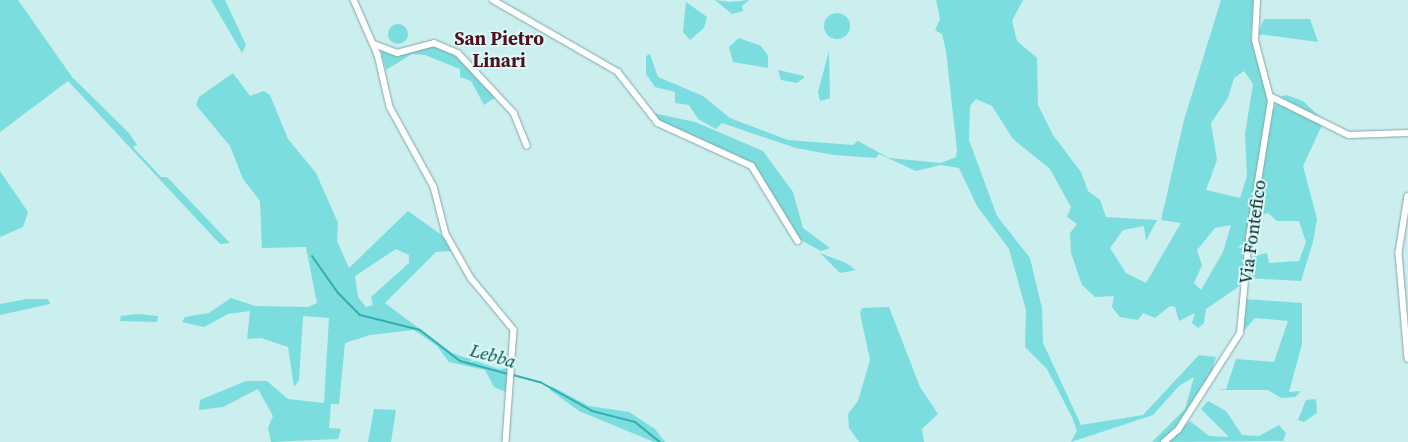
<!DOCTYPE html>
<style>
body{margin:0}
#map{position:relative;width:1408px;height:442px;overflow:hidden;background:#cbeeee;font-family:"Source Serif 4",serif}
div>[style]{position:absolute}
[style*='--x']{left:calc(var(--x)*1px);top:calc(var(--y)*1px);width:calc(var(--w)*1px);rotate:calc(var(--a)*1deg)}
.green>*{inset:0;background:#7bddde}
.round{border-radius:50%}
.stream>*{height:2px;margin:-1px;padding:0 1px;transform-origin:1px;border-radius:1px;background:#33aeb0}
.roads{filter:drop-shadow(0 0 1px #85a6a6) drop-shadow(0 0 1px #85a6a6)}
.minor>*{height:5.5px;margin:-2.75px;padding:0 2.75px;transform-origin:2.75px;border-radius:2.75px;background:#fff}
span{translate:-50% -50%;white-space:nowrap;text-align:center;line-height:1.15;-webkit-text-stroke:4px #d8fbfb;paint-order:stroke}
.street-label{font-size:18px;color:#121e1e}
.neighbourhood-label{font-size:19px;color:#550f1b;font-weight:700}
.water-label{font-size:19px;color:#124748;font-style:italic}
</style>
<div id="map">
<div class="green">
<i style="clip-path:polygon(0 0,18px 0,72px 77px,129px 133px,137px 145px,133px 147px,161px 177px,167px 177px,230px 243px,220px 244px,68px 81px,0 132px)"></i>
<i style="clip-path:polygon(211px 0,225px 0,246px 45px,242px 53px)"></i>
<i style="clip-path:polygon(715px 0,730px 2px,749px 0,742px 6px,743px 11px,732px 14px)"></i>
<i style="clip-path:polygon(evenodd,936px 0,1023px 0,1012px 21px,1017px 41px,1037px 58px,1038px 105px,1053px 135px,1081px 172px,1088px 191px,1100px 200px,1106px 217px,1157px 220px,1146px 241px,1144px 226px,1123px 230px,1110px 248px,1126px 273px,1146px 283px,1181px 223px,1161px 220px,1184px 120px,1221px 0,1254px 0,1251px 36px,1269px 101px,1241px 285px,1206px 309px,1204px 323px,1198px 328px,1192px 323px,1195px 313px,1179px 321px,1175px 307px,1170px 306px,1155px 318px,1143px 313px,1138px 320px,1120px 317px,1112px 307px,1114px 296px,1095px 297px,1082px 285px,1071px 253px,1070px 233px,1077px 224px,1067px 217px,1071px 207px,1050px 169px,1013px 139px,992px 106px,976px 99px,970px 106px,969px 140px,997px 216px,1030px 258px,1042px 308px,1043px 343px,1081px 425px,1143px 415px,1199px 355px,1216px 357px,1210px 378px,1179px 427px,1160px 442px,1152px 442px,1185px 409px,1194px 377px,1179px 386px,1153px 415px,1071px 442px,1077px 431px,1072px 417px,1047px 369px,1025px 347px,1026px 310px,1009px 249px,977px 206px,959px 168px,941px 165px,916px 171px,879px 154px,876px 158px,834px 155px,796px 148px,722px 123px,716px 129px,698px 119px,689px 105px,675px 103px,675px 92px,655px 87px,646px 74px,646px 56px,650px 54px,658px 77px,703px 96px,730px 118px,788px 140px,853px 145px,858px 141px,889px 158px,941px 163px,956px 157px,957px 150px,946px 51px,942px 34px,935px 30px,940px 19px,936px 0,1244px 71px,1253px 84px,1245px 134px,1247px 176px,1240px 198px,1206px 190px,1217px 160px,1211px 123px,1228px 98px,1234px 78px,1244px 71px,936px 0,1231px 225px,1223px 252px,1201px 290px,1194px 283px,1202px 265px,1197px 250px,1215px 228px,1231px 225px)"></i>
<i style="clip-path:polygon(686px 2px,707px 17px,704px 28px,690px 40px,683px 32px)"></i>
<i class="round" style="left:824px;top:13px;width:26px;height:26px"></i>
<i style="clip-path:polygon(1264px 19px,1310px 19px,1318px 42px,1258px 34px)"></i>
<i class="round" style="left:388px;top:24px;width:20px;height:20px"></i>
<i style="clip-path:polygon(739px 38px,761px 46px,768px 56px,768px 68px,733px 62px,729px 47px)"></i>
<i style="clip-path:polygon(433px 44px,457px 56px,496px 97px,484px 105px,471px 81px,460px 77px,460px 69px,425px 55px,412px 54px,386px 70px,381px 51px,398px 54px)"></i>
<i style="clip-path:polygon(829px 51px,830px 98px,820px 101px,818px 92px)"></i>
<i style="clip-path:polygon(778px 70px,804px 76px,804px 78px,797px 83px,781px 80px)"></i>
<i style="clip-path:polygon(evenodd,233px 73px,250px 96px,264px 91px,270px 95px,288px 139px,316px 173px,338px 223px,337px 241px,349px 268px,408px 211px,447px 239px,452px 251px,436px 252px,385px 303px,452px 353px,499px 369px,509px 368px,506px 392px,494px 387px,485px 370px,449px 362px,437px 346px,414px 330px,370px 335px,345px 343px,339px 404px,331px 404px,329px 428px,341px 429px,338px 439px,271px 442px,268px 428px,273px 416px,258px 389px,223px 407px,199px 410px,200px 400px,246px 381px,267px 381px,288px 399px,324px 403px,329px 318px,303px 316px,299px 380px,294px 387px,288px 347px,261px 338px,247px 339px,250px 311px,228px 314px,204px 327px,182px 322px,185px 317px,209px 313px,231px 298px,255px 306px,308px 307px,317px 303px,306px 247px,262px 248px,260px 201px,243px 179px,230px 146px,196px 105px,199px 97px,233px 73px,396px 249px,409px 255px,409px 263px,371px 297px,373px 305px,366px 307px,358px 297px,355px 276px,396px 249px)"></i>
<i style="clip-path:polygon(1287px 95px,1303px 101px,1324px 121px,1303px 166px,1317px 219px,1313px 242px,1301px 281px,1246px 278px,1251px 239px,1251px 257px,1267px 253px,1269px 263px,1299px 261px,1306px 242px,1299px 221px,1277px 221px,1268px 213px,1254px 216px,1272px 113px,1279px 97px)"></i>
<i style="clip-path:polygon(653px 113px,695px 122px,763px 151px,793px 192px,803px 228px,830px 248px,821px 251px,797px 238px,752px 165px,658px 122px)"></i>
<i style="clip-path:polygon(0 171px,28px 212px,23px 227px,0 237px)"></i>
<i style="clip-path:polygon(820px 253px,846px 263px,856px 270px,840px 273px)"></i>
<i style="clip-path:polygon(27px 299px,48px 299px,50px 304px,0 315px,0 304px)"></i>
<i style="clip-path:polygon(1244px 299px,1302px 303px,1302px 344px,1289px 392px,1301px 391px,1295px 397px,1281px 398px,1268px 390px,1217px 390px,1226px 389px,1236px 359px,1274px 362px,1288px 321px,1255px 318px,1242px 333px)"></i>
<i style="clip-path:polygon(889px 307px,920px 387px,938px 414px,922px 429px,924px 442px,859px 442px,849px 428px,848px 414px,858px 401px,870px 360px,860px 313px,862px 308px)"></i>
<i style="clip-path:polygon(138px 314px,158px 316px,157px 322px,120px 321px,121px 316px)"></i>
<i style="clip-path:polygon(551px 386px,589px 406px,629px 412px,655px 429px,665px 442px,654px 442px,579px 411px,550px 390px)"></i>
<i style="clip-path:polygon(1316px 399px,1317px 413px,1304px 422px,1298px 420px,1306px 400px)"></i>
<i style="clip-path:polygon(1208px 401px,1226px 411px,1242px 435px,1259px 436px,1279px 425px,1286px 433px,1283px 441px,1168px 442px,1190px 421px,1209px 436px,1229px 437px,1201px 409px)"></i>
<i style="clip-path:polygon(374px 409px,396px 410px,391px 442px,368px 442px)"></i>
</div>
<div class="stream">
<i style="--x:312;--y:256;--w:45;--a:54.9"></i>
<i style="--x:338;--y:293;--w:31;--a:45"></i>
<i style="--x:360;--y:315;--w:62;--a:14"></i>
<i style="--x:420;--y:330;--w:51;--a:37.8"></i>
<i style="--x:460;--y:361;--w:50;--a:15.2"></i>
<i style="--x:513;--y:375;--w:28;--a:15"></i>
<i style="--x:540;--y:382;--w:60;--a:29.1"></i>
<i style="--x:592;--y:411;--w:44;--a:14.3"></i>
<i style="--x:635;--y:422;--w:32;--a:39"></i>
</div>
<div class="roads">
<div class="minor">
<i style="--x:354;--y:0;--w:60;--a:66.4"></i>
<i style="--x:378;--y:55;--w:53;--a:77"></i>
<i style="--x:390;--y:107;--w:91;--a:61.2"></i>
<i style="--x:434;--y:187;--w:49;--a:75.7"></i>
<i style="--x:446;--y:234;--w:51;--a:60.4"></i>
<i style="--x:471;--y:278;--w:67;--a:50.4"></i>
<i style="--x:514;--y:330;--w:112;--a:94.1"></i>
<i style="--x:493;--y:0;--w:144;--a:29.9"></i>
<i style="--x:618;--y:72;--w:65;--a:51.9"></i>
<i style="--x:658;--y:123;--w:103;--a:24.6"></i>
<i style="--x:752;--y:166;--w:88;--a:58.5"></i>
<i style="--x:374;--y:44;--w:25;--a:21"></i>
<i style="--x:397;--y:53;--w:38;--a:-15"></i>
<i style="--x:434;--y:43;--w:26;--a:23"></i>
<i style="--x:458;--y:53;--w:82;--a:47"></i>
<i style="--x:514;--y:113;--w:35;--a:68"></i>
<i style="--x:1270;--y:96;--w:88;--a:26.3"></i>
<i style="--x:1349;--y:135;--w:59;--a:-1.9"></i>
<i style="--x:1408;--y:196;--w:58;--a:99"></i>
<i style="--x:1399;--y:253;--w:106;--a:85.1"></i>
<i style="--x:1164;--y:442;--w:18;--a:-41"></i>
<i style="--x:1178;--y:430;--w:115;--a:-57.4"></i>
<i style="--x:1240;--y:333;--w:95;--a:-84.6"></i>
<i style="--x:1249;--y:238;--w:139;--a:-80.9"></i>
<i style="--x:1271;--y:101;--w:62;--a:-104.9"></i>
<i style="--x:1255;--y:41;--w:41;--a:-87.2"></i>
</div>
</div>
<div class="street-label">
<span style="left:1253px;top:232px;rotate:-82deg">Via Fontefico</span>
</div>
<div class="neighbourhood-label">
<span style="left:499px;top:50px">San Pietro<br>Linari</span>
</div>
<div class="water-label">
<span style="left:493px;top:356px;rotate:16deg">Lebba</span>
</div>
</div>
